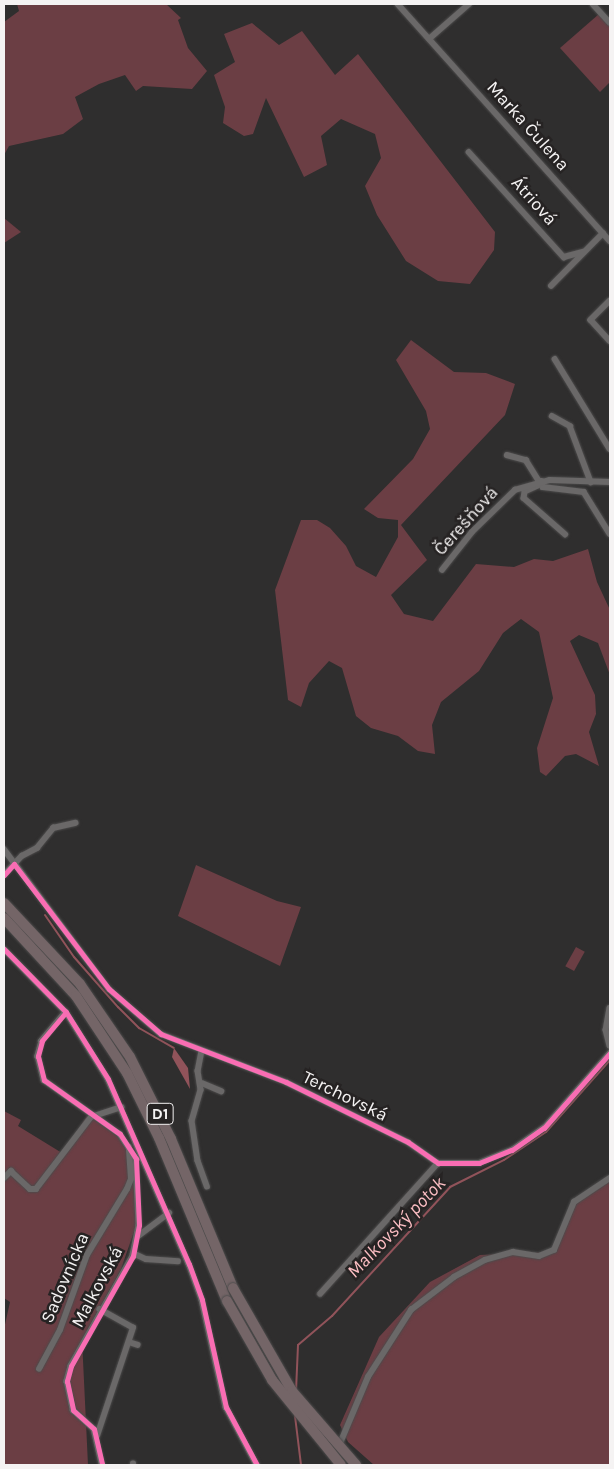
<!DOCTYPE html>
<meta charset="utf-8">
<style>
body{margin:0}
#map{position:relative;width:614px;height:1469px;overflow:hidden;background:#2f2e2e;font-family:Karla,sans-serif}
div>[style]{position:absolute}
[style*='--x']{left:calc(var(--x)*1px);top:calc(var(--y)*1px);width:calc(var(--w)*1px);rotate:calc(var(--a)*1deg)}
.green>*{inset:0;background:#6b3e44;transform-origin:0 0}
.water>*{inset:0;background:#91535a}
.stream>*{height:2px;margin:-1px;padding:0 1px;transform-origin:1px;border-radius:1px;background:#91535a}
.roads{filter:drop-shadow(0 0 1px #4c4b4b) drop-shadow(0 0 1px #4c4b4b)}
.street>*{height:5.5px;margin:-2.75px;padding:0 2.75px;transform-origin:2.75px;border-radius:2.75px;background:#6a6868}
.highway>*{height:10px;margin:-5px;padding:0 5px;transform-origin:5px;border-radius:5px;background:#746567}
.bridges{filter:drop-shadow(0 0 1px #4c4b4b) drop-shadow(0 0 1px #4c4b4b)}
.highway-bridge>*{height:10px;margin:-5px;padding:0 5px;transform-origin:5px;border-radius:5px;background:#746567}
.cycleway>*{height:5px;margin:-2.5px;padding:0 2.5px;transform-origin:2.5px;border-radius:2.5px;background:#f96db3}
span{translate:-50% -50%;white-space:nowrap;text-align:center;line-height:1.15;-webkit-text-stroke:5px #262323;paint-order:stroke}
.shield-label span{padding:1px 4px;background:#262323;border:1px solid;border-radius:4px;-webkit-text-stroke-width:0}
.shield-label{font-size:16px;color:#f5f3f3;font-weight:700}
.street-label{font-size:18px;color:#f5f3f3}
.water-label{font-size:19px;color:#fcbec3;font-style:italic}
.frame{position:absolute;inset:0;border:5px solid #f5f3f3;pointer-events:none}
</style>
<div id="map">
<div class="green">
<i style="clip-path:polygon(17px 4px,166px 4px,181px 18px,178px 20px,188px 48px,207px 71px,192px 89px,143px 86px,136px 91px,125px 75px,99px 84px,75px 97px,83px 119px,63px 134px,9px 146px,4px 155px,4px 22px,19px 11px)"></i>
<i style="clip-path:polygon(599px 14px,610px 26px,610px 82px,600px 92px,560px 48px)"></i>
<i style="clip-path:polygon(252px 23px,279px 45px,302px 31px,335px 75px,358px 54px,495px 232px,494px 250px,470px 284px,438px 281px,406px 261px,377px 215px,365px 186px,381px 158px,375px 134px,341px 119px,321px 136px,327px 165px,304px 177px,266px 98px,253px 134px,244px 136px,223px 123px,225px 107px,214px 75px,235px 62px,224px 34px)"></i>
<i style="clip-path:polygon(4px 218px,21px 232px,4px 243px)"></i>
<i style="clip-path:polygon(411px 340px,454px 372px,486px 373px,515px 384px,505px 415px,401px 525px,427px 560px,391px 595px,404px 614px,433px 621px,476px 564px,514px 567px,534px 559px,553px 561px,588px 549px,597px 582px,610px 610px,610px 675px,598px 643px,579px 635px,570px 641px,595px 695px,596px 714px,589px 732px,599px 766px,576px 754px,565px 756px,546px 776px,540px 772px,537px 748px,553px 698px,539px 632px,521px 619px,503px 633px,479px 671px,441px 702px,432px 725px,435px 754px,418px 751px,398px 736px,371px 728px,356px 716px,342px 668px,329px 661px,309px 683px,301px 707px,288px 700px,275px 590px,301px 520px,317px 520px,330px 528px,346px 546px,356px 566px,376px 577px,398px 537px,398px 520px,378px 518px,364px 509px,413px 459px,430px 429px,426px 411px,396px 360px)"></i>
<i style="clip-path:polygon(196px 865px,277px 901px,301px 907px,280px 966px,178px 916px)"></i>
<i style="left:576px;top:947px;width:10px;height:22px;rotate:29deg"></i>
<i style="clip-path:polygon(4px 1111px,21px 1120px,18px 1126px,62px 1153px,87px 1116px,113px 1128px,134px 1155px,137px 1223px,121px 1269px,82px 1339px,88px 1465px,4px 1465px,4px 1329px,10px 1302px,4px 1298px)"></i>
<i style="clip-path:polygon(610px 1178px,610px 1465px,374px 1465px,348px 1442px,340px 1425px,379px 1337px,430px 1282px,480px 1255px,553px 1252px,575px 1201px)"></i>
</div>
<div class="water">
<i style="clip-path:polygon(174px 1048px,188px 1068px,190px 1089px,172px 1057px)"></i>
</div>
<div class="stream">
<i style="--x:45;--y:915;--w:51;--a:55.4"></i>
<i style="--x:74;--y:957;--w:67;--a:48.7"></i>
<i style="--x:118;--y:1007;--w:30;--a:45"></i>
<i style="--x:139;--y:1028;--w:40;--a:29.7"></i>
<i style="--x:609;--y:1033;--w:8;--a:-83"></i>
<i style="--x:296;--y:1391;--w:46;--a:-87.5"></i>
<i style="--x:298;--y:1345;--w:45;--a:-40.5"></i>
<i style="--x:332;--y:1316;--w:175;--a:-47.5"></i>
<i style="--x:450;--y:1187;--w:60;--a:-26.6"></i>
<i style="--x:504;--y:1160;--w:50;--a:-33.7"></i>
<i style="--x:546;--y:1132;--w:96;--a:-48.4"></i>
<i style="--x:295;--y:1416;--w:49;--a:83"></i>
</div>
<div class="roads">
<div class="street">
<i style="--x:398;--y:4;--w:318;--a:48.2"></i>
<i style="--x:593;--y:4;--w:25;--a:48"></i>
<i style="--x:429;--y:39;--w:53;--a:-41.2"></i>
<i style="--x:469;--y:152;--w:142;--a:47.9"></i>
<i style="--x:564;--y:257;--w:20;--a:-15"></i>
<i style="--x:551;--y:286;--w:74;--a:-45.5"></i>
<i style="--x:610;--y:301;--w:27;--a:135"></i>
<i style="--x:591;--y:320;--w:28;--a:48"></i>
<i style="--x:555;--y:359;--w:105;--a:58.6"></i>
<i style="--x:552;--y:416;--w:21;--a:29"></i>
<i style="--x:570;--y:426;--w:60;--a:69.4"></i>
<i style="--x:507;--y:455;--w:20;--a:15"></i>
<i style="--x:526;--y:460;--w:26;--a:58"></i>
<i style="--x:542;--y:481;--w:6;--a:81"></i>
<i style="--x:543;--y:487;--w:41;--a:7"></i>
<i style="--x:584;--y:492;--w:49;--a:58.2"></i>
<i style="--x:538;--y:486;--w:14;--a:155"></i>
<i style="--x:525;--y:492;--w:6;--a:99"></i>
<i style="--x:524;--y:498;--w:55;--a:41.3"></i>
<i style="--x:442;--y:570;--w:48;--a:-51.7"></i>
<i style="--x:472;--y:532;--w:60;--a:-44.3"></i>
<i style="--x:515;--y:490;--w:36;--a:-16"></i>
<i style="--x:550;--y:480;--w:60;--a:1.9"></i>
<i style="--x:4;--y:849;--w:175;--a:53.1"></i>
<i style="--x:109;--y:989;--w:69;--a:40.9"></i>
<i style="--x:161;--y:1034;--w:134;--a:21"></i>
<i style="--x:286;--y:1082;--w:136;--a:26.2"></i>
<i style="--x:408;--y:1142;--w:37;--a:35"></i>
<i style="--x:438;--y:1163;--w:41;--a:0"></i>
<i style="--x:479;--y:1163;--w:35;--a:-22"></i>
<i style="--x:512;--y:1150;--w:39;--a:-35"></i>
<i style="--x:544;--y:1128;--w:100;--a:-48.7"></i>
<i style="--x:4;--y:875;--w:26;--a:-47"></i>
<i style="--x:22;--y:856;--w:17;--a:-28"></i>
<i style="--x:37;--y:848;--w:26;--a:-51"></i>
<i style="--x:53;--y:828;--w:23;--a:-13"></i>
<i style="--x:4;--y:949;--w:88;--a:45.5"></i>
<i style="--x:66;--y:1012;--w:79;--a:57.9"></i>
<i style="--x:108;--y:1079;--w:202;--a:66.4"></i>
<i style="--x:189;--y:1264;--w:38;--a:70"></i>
<i style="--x:202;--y:1300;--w:110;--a:77.4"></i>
<i style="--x:226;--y:1407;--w:66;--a:61.9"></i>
<i style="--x:610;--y:1008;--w:22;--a:100"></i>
<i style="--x:606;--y:1030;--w:16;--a:76"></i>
<i style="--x:66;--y:1012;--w:38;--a:130"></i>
<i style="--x:42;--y:1041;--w:16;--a:105"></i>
<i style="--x:38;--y:1056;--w:25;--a:76"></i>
<i style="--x:44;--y:1080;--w:93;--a:35.4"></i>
<i style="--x:120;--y:1134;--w:30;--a:57"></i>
<i style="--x:136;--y:1159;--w:66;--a:87.4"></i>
<i style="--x:139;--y:1225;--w:32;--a:101"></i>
<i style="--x:133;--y:1256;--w:126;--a:119.4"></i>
<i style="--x:71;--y:1366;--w:16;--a:105"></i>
<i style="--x:67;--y:1381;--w:30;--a:78"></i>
<i style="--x:73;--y:1410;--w:28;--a:42"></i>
<i style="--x:94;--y:1429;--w:37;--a:77"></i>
<i style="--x:202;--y:1051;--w:20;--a:101"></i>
<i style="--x:198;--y:1071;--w:19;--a:81"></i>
<i style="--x:201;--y:1090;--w:32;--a:106"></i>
<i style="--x:192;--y:1121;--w:40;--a:81.5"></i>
<i style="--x:198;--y:1161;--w:27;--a:70"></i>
<i style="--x:202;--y:1083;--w:21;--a:23"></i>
<i style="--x:4;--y:1178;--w:10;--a:-45"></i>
<i style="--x:11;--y:1171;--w:26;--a:43"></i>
<i style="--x:30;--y:1189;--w:6;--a:0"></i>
<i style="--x:36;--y:1189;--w:91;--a:-52.6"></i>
<i style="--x:91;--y:1117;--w:32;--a:-18"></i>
<i style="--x:137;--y:1237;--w:40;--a:-37"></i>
<i style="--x:133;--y:1253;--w:14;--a:25"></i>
<i style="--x:146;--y:1259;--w:32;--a:4"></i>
<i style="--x:320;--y:1294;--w:176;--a:-48"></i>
<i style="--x:129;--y:1342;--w:9;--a:18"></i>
<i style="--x:39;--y:1369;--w:44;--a:-61.7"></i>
<i style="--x:60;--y:1330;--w:80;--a:-70.2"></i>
<i style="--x:87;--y:1255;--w:77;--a:-58.8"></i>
<i style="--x:127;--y:1189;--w:11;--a:-68"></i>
<i style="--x:131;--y:1179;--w:32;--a:-94"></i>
<i style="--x:97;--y:1436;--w:114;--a:-71.6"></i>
<i style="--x:133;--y:1328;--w:38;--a:-151"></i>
<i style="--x:339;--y:1446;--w:75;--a:-67.2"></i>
<i style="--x:368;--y:1377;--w:80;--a:-57.3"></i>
<i style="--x:411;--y:1310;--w:54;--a:-37.5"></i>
<i style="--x:454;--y:1277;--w:35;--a:-29"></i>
<i style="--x:485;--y:1260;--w:29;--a:-16"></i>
<i style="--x:513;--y:1252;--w:26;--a:9"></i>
<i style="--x:539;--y:1256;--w:16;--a:-22"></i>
<i style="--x:554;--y:1250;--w:52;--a:-67.4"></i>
<i style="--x:574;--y:1202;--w:43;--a:-33.7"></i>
<i style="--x:133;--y:1465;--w:1;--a:-90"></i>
</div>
<div class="highway">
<i style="--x:4;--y:903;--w:111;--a:46.8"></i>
<i style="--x:80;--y:984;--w:88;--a:55.6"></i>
<i style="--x:130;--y:1057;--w:92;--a:63.4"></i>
<i style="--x:171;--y:1139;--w:161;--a:67.4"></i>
<i style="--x:4;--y:918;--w:106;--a:47.3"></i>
<i style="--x:76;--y:996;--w:92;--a:56.5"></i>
<i style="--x:127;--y:1073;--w:72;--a:63.8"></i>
<i style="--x:159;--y:1138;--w:177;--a:67.4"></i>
</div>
</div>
<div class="bridges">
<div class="highway-bridge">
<i style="--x:233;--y:1288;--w:119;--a:60.2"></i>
<i style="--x:292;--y:1391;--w:98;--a:49.1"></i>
<i style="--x:227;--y:1301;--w:91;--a:60.3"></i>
<i style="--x:272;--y:1380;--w:109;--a:50.9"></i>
</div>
</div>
<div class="cycleway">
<i style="--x:4;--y:875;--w:15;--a:-48"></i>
<i style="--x:14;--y:864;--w:157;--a:52.8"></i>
<i style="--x:109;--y:989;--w:69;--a:40.9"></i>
<i style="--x:161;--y:1034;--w:134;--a:21"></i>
<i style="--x:286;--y:1082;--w:136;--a:26.2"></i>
<i style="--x:408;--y:1142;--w:37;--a:35"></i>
<i style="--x:438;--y:1163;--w:41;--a:0"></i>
<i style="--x:479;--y:1163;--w:35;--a:-22"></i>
<i style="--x:512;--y:1150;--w:39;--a:-35"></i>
<i style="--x:544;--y:1128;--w:100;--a:-48.7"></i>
<i style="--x:4;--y:949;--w:88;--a:45.5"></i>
<i style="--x:66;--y:1012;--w:79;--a:57.9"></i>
<i style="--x:108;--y:1079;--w:202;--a:66.4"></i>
<i style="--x:189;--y:1264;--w:38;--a:70"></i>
<i style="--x:202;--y:1300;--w:110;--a:77.4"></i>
<i style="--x:226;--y:1407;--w:66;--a:61.9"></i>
<i style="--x:66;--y:1012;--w:38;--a:130"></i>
<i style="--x:42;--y:1041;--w:16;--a:105"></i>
<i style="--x:38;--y:1056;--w:25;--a:76"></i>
<i style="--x:44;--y:1080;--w:93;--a:35.4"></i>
<i style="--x:120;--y:1134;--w:30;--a:57"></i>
<i style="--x:136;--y:1159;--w:66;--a:87.4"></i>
<i style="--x:139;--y:1225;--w:32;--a:101"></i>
<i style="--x:133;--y:1256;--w:126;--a:119.4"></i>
<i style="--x:71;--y:1366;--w:16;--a:105"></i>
<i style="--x:67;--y:1381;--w:30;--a:78"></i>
<i style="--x:73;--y:1410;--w:28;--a:42"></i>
<i style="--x:94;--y:1429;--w:37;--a:77"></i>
</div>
<div class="shield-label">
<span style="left:160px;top:1114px">D1</span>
</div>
<div class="street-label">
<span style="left:528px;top:126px;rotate:48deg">Marka Čulena</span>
<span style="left:534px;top:201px;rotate:48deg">Átriová</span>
<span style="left:466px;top:521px;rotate:-48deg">Čerešňová</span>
<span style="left:345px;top:1096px;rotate:26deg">Terchovská</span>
<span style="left:65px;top:1278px;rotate:-67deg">Sadovnícka</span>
<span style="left:97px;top:1287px;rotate:-62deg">Malkovská</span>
</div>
<div class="water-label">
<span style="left:397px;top:1228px;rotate:-46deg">Malkovský potok</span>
</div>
<div class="frame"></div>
</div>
